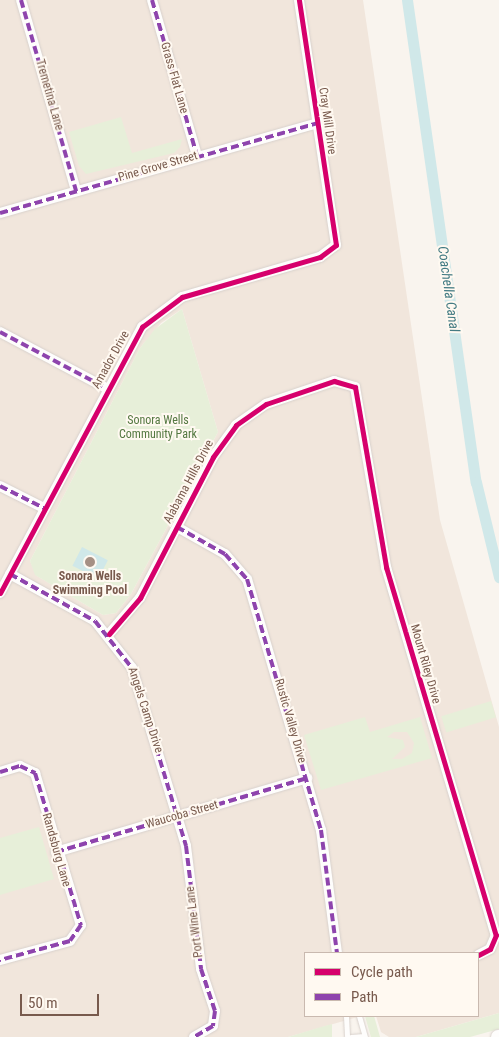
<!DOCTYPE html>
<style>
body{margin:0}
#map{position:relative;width:499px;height:1037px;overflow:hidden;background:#f9f4ee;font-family:"Roboto Condensed",sans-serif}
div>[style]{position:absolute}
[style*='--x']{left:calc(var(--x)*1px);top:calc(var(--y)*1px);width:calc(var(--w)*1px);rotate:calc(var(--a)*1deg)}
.residential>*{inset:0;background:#f1e6dc}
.green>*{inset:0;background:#e7efd9;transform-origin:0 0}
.water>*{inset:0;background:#d0e8e9;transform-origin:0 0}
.canal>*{height:11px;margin:-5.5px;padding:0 5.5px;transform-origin:5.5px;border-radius:5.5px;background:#d0e8e9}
.roads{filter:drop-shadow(0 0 1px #d8d1cc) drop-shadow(0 0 1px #d8d1cc)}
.lane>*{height:5px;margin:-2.5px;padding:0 2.5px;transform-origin:2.5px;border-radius:2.5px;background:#fefdfc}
.street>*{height:10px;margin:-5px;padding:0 5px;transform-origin:5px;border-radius:5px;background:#fefdfc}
.secondary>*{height:14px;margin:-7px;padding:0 7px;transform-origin:7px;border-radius:7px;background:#fefdfc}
.quiet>*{height:4px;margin-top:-2px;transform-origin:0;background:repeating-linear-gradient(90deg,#8e44ad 0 8px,transparent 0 12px)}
.cycleway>*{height:5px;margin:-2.5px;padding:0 2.5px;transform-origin:2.5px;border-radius:2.5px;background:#d6006c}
.dots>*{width:14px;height:14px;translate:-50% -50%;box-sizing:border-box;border:2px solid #fff9f1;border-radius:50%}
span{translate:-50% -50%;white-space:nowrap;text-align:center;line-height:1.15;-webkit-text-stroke:4px #fff9f1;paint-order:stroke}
.street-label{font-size:12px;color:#785a4d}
.park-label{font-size:12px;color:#547841}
.poi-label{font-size:12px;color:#785a4d;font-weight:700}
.water-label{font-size:14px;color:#437b83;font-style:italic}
.legend{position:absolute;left:304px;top:952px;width:175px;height:65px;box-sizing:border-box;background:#fff9f1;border:1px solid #c9b9af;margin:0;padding:6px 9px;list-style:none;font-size:15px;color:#785a4d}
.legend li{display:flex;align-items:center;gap:10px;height:25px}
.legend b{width:25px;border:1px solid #c9b9af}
.scale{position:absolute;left:20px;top:994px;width:79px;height:22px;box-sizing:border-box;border:2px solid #785a4d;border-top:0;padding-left:6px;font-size:15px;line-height:18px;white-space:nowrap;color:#785a4d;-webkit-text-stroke:4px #fff9f1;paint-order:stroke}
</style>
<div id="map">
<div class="residential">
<i style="clip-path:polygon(evenodd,0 0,363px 0,440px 520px,499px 727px,499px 1013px,416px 1037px,389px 1037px,381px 1032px,376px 1016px,478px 1016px,478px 953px,305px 953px,305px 1016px,361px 1016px,288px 1037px,0 1037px,0 0,182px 309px,218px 432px,131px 594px,116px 613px,103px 615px,37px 576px,30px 561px,140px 348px,161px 323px,182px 309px)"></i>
</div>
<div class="green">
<i style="clip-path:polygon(121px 117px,132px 153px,182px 139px,180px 147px,174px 153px,86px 174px,79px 166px,69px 132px)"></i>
<i style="clip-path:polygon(182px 309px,218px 432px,131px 594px,116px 613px,103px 615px,35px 575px,30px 561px,140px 348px,155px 329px)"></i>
<i style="left:491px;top:701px;width:17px;height:52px;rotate:73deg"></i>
<i style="clip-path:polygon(evenodd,365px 717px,370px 732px,420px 717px,432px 758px,321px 790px,304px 735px,365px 717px,394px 732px,407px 732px,414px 743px,412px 753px,402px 759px,392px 759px,405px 747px,403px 740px,387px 737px,394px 732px)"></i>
<i style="clip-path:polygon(39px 827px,54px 879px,0 895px,0 838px)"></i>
<i style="clip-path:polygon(499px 1013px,499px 1029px,470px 1037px,416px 1037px)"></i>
<i style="clip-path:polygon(365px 1016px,374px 1016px,380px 1037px,371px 1037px)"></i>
<i style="clip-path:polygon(332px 1024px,332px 1037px,288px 1037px,321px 1027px)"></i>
</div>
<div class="water">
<i style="left:82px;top:547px;width:29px;height:21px;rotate:27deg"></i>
</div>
<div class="canal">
<i style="--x:407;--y:0;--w:487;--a:81.9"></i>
<i style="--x:476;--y:482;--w:98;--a:76.4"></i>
</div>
<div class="roads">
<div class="lane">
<i style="--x:346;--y:1016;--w:21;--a:87"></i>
<i style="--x:359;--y:1016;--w:22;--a:74"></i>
<i style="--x:351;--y:1037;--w:13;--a:-4"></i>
</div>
<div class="street">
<i style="--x:21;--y:0;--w:199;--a:73.9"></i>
<i style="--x:152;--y:0;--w:162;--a:73.9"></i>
<i style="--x:0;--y:213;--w:330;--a:-15.8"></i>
<i style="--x:0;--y:332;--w:120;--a:27.8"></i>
<i style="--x:0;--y:486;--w:49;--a:26.6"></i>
<i style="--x:177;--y:527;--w:55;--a:29.4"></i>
<i style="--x:225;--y:554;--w:33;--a:49"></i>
<i style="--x:247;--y:579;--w:262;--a:73.6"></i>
<i style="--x:321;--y:830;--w:124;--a:82.6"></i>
<i style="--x:10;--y:574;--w:97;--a:28.9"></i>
<i style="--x:95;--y:621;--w:60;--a:51.8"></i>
<i style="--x:132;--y:668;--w:186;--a:73.1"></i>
<i style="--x:186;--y:846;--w:124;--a:83"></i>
<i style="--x:201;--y:969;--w:44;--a:71.6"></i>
<i style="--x:215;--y:1011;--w:15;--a:98"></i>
<i style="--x:213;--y:1026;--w:22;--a:150"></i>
<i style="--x:0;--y:593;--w:302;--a:-61.9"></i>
<i style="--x:142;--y:327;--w:50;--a:-36.9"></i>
<i style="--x:182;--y:297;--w:144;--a:-16.2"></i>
<i style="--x:320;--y:257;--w:20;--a:-37"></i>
<i style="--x:336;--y:245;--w:248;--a:-98.6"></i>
<i style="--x:109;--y:634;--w:48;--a:-49.3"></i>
<i style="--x:140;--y:598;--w:159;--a:-62.6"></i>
<i style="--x:213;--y:457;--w:39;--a:-54"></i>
<i style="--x:236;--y:425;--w:37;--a:-35"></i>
<i style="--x:266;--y:404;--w:72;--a:-18.7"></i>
<i style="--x:334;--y:381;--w:22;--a:16"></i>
<i style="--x:355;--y:387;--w:183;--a:80.2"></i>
<i style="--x:386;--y:567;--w:384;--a:73.4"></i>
<i style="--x:496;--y:935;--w:15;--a:113"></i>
<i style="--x:490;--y:949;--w:13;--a:153"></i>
<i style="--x:0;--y:772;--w:21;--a:-17"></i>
<i style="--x:20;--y:766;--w:17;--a:25"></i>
<i style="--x:35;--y:773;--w:159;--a:73.2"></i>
<i style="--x:81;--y:925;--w:19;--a:125"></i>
<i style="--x:70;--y:941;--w:73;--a:164.8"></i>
<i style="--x:56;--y:852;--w:262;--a:-16.4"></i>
</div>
<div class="secondary">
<i style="--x:498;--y:1037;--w:1;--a:0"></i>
</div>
</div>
<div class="quiet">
<i style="--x:21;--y:0;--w:199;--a:73.9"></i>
<i style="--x:152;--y:0;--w:162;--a:73.9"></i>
<i style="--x:0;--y:213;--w:330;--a:-15.8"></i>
<i style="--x:0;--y:332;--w:120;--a:27.8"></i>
<i style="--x:0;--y:486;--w:49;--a:26.6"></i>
<i style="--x:177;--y:527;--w:55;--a:29.4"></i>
<i style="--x:225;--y:554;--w:33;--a:49"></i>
<i style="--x:247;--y:579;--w:262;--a:73.6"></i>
<i style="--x:321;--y:830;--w:124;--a:82.6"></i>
<i style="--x:10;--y:574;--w:97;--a:28.9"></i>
<i style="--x:95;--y:621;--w:60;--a:51.8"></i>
<i style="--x:132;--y:668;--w:186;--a:73.1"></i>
<i style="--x:186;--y:846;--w:124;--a:83"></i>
<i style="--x:201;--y:969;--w:44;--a:71.6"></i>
<i style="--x:215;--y:1011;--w:15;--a:98"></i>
<i style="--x:213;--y:1026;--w:22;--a:150"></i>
<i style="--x:0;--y:772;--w:21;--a:-17"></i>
<i style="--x:20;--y:766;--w:17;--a:25"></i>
<i style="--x:35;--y:773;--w:159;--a:73.2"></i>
<i style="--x:81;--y:925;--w:19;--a:125"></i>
<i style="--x:70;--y:941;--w:73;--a:164.8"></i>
<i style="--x:56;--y:852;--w:262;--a:-16.4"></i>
</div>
<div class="cycleway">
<i style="--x:0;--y:593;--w:302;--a:-61.9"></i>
<i style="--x:142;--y:327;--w:50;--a:-36.9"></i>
<i style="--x:182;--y:297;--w:144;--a:-16.2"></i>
<i style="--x:320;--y:257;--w:20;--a:-37"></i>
<i style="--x:336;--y:245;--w:248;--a:-98.6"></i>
<i style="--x:109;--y:634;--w:48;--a:-49.3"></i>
<i style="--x:140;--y:598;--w:159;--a:-62.6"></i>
<i style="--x:213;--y:457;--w:39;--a:-54"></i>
<i style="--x:236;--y:425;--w:37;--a:-35"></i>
<i style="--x:266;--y:404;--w:72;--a:-18.7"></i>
<i style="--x:334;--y:381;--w:22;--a:16"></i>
<i style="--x:355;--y:387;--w:183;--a:80.2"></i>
<i style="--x:386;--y:567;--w:384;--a:73.4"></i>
<i style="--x:496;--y:935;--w:15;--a:113"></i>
<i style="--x:490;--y:949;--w:13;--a:153"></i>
</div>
<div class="dots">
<i style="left:90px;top:562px;background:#a59085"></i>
</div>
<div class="street-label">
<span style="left:174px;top:78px;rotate:74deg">Grass Flat Lane</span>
<span style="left:49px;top:95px;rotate:74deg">Tremetina Lane</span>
<span style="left:327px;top:121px;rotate:82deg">Cray Mill Drive</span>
<span style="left:158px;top:167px;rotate:-16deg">Pine Grove Street</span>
<span style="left:111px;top:360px;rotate:-61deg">Amador Drive</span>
<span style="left:189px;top:482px;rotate:-62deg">Alabama Hills Drive</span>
<span style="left:425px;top:664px;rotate:74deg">Mount Riley Drive</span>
<span style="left:145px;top:710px;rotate:72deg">Angels Camp Drive</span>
<span style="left:290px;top:721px;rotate:74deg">Rustic Valley Drive</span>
<span style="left:182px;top:815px;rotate:-16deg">Waucoba Street</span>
<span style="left:56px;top:850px;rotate:74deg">Randsburg Lane</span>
<span style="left:195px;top:922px;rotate:-97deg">Port Wine Lane</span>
</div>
<div class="park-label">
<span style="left:158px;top:428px">Sonora Wells<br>Community Park</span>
</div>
<div class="poi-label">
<span style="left:90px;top:584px">Sonora Wells<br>Swimming Pool</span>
</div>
<div class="water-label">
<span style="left:449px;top:289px;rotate:82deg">Coachella Canal</span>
</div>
<ul class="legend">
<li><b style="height:6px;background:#d6006c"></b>Cycle path</li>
<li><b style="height:6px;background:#8e44ad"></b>Path</li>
</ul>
<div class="scale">50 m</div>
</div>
